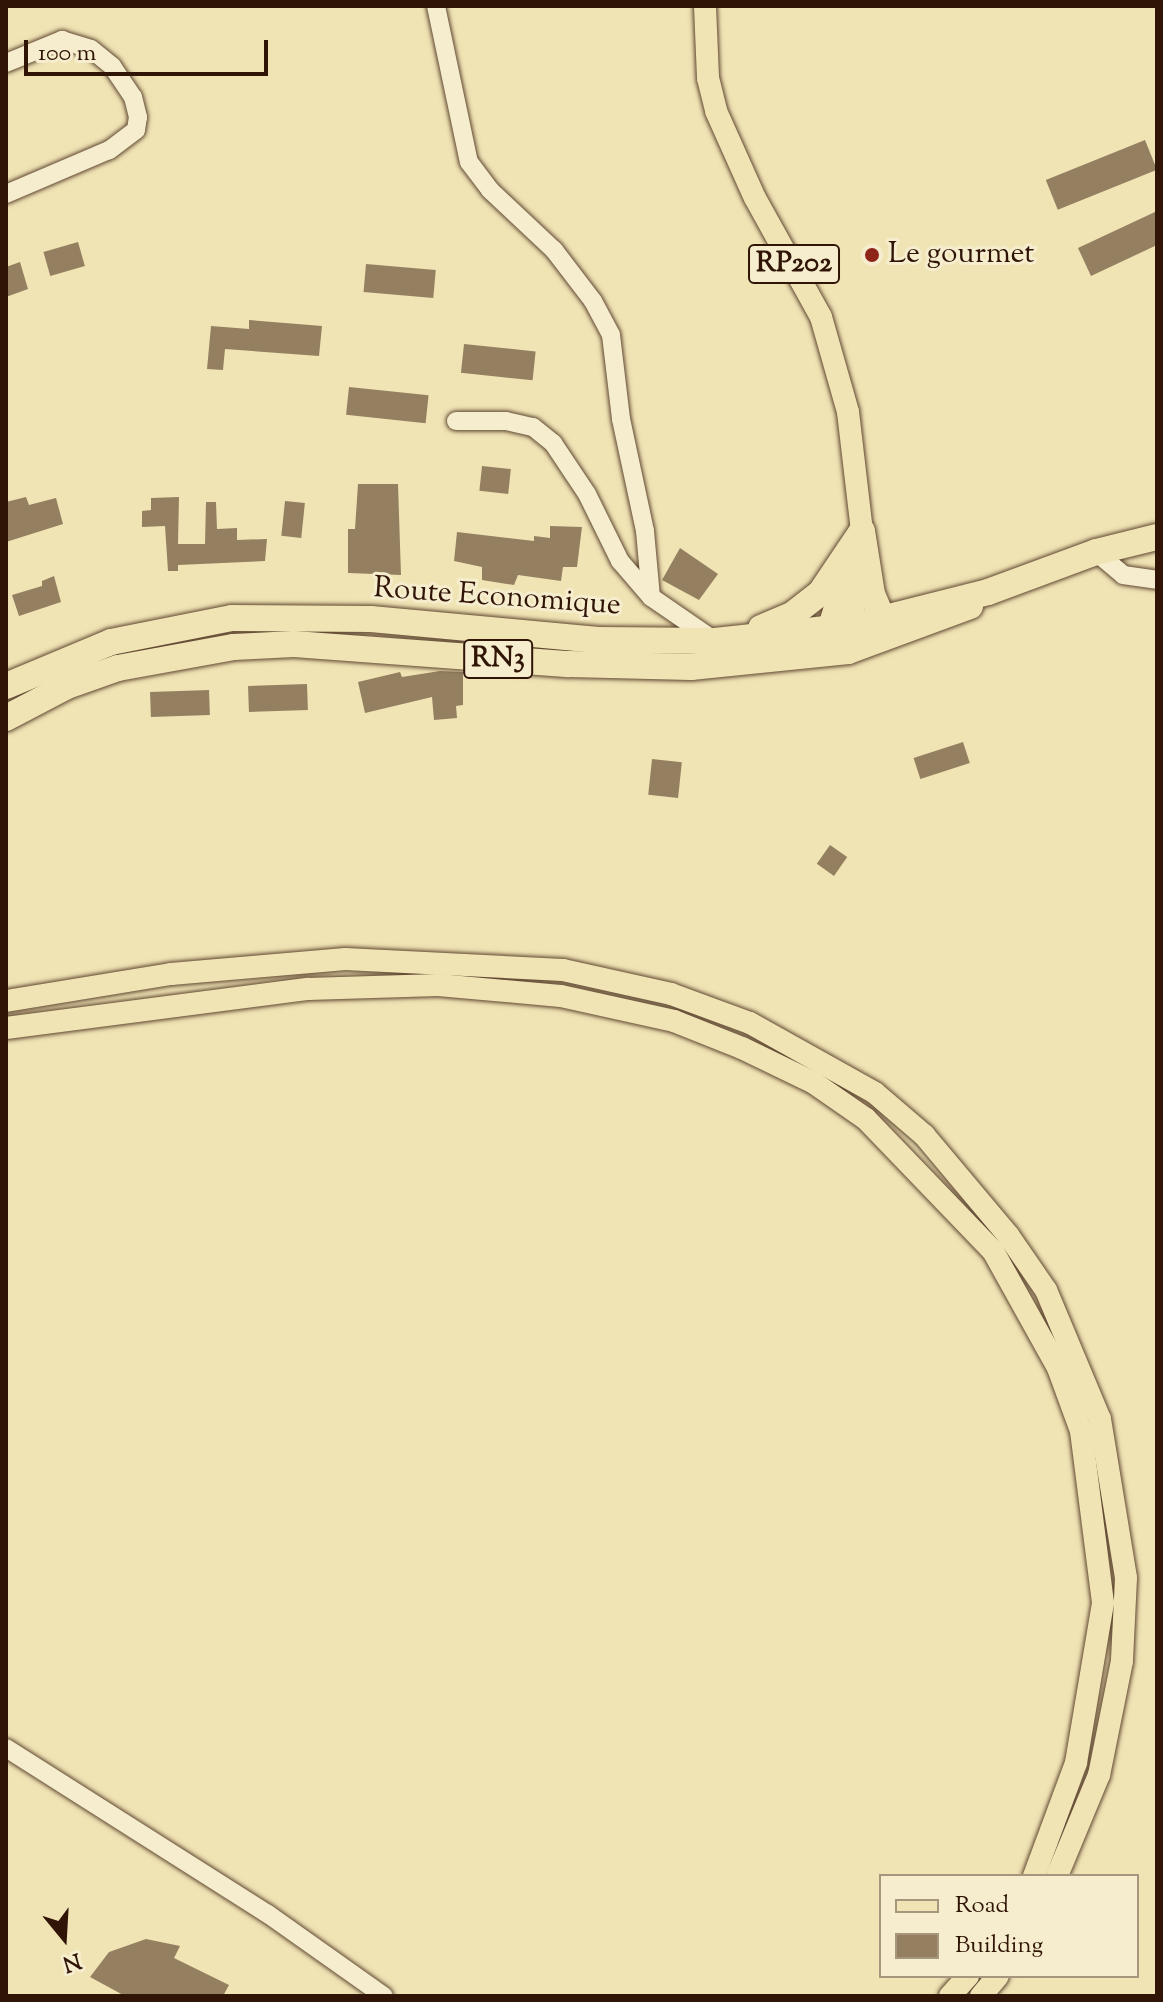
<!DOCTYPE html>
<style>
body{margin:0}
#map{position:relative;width:1163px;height:2002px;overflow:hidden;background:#f0e3b4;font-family:"Sorts Mill Goudy",serif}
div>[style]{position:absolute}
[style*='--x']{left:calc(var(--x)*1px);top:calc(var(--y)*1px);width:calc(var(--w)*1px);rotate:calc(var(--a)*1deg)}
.building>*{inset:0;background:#948060;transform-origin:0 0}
.roads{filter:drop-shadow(0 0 2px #604832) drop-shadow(0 0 2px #604832)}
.minor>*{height:18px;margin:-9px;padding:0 9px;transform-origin:9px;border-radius:9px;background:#f5edce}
.major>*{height:22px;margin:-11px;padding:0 11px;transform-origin:11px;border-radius:11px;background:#f0e3b4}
.highway>*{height:26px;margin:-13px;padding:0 13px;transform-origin:13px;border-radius:13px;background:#f0e3b4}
.dots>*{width:22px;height:22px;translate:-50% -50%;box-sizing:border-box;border:4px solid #f5edce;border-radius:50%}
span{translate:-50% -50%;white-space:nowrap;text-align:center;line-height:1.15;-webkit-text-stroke:6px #f5edce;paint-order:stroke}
.shield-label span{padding:2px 6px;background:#f5edce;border:2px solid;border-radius:6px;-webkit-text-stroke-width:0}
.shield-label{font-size:28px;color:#301406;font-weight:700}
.poi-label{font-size:30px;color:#301406}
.left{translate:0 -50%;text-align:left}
.street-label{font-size:30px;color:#301406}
.frame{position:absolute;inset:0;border:8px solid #301406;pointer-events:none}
.legend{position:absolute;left:879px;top:1874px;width:260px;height:104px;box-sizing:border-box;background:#f5edce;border:2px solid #a6967e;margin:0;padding:10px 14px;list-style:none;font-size:24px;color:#301406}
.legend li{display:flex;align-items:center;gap:16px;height:40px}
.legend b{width:40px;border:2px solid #a6967e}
.north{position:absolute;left:24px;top:1898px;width:80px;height:80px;-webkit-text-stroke:6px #f5edce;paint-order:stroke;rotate:162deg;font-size:22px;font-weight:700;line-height:32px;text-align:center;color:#301406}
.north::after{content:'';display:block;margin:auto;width:28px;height:36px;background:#301406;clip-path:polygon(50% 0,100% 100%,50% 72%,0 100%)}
.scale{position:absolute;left:24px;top:40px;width:244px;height:36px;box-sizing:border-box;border:4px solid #301406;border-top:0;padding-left:10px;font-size:24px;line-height:28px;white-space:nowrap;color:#301406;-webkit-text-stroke:6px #f5edce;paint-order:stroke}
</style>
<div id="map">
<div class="building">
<i style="left:1145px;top:140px;width:32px;height:107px;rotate:68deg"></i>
<i style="clip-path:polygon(1157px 211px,1157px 245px,1091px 276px,1078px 248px)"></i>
<i style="left:78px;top:242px;width:25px;height:36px;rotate:74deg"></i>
<i style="clip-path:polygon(20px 262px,28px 289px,6px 297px,6px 267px)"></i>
<i style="left:366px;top:264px;width:70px;height:28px;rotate:5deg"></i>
<i style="clip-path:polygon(249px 320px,322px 326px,319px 356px,225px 349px,223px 370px,207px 369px,211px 326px,249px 329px)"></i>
<i style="left:464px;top:344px;width:72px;height:29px;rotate:6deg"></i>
<i style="left:349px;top:387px;width:80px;height:28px;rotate:6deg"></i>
<i style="left:482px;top:466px;width:29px;height:25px;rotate:6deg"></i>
<i style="clip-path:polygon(358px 484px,398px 484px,401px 575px,348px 573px,348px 529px,355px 529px)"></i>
<i style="clip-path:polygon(26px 497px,29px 505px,56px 498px,63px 524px,6px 542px,6px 502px)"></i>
<i style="clip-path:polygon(179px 497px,178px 544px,205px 544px,206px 502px,216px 502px,217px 529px,237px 528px,237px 540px,267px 539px,265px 561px,178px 565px,178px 571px,168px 571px,165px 526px,142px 527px,142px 511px,151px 510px,151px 498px)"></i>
<i style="left:285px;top:501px;width:20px;height:35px;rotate:6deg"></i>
<i style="clip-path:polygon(550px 526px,582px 527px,577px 567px,563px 567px,561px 581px,518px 575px,514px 585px,482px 580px,482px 567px,454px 561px,457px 532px,534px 541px,534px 536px,550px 538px)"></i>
<i style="clip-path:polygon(680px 548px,718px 574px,699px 600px,662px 580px)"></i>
<i style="clip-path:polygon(54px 576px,61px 602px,19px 616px,12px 595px,42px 586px,42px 581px)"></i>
<i style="clip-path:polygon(440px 671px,463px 672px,463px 705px,456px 706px,457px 718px,434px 720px,432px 697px,365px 713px,358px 682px,400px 672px,402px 677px)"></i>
<i style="left:307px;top:684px;width:26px;height:59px;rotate:88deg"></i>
<i style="left:209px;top:690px;width:25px;height:59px;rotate:88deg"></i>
<i style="left:963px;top:742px;width:22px;height:52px;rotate:72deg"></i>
<i style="left:652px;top:759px;width:30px;height:36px;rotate:6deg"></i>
<i style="left:830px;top:845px;width:21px;height:23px;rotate:35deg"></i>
<i style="clip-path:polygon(146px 1939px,180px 1946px,174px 1958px,229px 1985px,223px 1996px,125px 1996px,90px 1977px,109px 1952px)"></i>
</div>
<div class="roads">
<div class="minor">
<i style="--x:436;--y:6;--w:159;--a:78.1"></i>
<i style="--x:469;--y:162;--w:35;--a:53"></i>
<i style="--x:490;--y:190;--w:88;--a:43.2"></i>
<i style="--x:554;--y:250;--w:64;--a:52.6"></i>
<i style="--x:593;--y:301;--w:38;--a:62"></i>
<i style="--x:611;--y:335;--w:85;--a:83.2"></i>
<i style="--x:621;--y:419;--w:115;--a:77.9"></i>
<i style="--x:645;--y:531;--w:66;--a:84.8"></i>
<i style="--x:6;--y:63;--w:61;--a:-22.3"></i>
<i style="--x:62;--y:40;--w:30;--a:17"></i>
<i style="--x:91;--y:49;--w:27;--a:39"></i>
<i style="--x:112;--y:66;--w:37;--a:56"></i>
<i style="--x:133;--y:97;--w:21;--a:76"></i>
<i style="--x:138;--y:117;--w:13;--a:99"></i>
<i style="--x:136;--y:130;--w:34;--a:143"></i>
<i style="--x:109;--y:150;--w:112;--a:156.9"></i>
<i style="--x:456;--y:421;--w:50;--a:0"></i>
<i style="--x:506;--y:421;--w:28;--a:13"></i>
<i style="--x:533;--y:427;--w:26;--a:39"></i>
<i style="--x:553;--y:443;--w:61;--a:56.3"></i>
<i style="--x:587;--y:494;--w:75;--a:63.8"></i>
<i style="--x:620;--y:561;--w:48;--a:49.3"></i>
<i style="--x:651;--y:597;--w:78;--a:34.5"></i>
<i style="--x:1096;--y:552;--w:35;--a:40"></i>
<i style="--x:1123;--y:575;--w:34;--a:8"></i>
<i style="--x:6;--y:1748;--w:310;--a:32.4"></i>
<i style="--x:268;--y:1914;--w:142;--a:35.3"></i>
</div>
<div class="major">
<i style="--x:705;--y:6;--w:72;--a:87.6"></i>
<i style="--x:708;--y:78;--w:34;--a:76"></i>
<i style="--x:716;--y:111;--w:95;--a:65.9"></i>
<i style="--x:755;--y:198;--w:136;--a:61"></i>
<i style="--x:821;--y:317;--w:99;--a:74.1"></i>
<i style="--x:848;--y:412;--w:120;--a:83.3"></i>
<i style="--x:862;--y:531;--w:112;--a:96.2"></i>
<i style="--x:824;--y:643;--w:86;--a:-73"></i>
<i style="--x:6;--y:1001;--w:167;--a:-9.3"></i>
<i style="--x:171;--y:974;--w:175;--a:-4.9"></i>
<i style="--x:345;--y:959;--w:218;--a:2.9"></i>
<i style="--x:563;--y:970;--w:111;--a:12.5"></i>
<i style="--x:671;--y:994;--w:84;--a:20.2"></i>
<i style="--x:750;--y:1023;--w:143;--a:29.2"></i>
<i style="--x:875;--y:1093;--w:65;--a:40.6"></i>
<i style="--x:924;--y:1135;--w:131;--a:50"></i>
<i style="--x:1008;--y:1235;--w:67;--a:55.4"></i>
<i style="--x:1046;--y:1290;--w:140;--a:67.3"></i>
<i style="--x:1100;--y:1419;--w:161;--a:80.7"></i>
<i style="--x:1126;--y:1578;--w:83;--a:92.8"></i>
<i style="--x:1122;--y:1661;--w:116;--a:101.4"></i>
<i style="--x:1099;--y:1775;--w:109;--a:112.6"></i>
<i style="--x:6;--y:1028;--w:305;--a:-7.4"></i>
<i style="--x:308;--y:989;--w:130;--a:-1.8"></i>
<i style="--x:438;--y:985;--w:123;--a:5.1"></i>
<i style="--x:561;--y:996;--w:116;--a:12.5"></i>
<i style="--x:674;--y:1021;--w:73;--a:21.7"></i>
<i style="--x:742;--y:1048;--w:80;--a:25.9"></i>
<i style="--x:814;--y:1083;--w:63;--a:34.7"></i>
<i style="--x:866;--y:1119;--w:183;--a:46.1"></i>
<i style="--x:993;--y:1251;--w:134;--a:60.9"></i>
<i style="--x:1058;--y:1368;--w:67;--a:69.9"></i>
<i style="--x:1081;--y:1431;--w:173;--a:82.7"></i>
<i style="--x:1103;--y:1603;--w:162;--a:99.6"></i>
<i style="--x:1076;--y:1763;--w:121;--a:110.4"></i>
<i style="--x:950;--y:1996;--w:27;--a:-48"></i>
<i style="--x:981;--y:1996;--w:26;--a:-50"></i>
</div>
<div class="highway">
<i style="--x:862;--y:531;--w:64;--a:81"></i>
<i style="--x:872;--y:594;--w:28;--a:67"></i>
<i style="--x:761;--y:628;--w:34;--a:-23"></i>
<i style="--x:792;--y:615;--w:37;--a:-38"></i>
<i style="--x:821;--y:592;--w:73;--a:-56.1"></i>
<i style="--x:6;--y:686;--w:114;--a:-22.7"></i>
<i style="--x:111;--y:642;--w:123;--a:-11.2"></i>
<i style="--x:232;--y:618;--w:139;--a:0.4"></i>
<i style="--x:371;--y:619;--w:228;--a:5.3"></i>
<i style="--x:598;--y:640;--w:117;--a:0.5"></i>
<i style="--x:715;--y:641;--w:139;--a:-6.2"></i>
<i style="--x:853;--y:626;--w:139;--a:-14.1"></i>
<i style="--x:988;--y:592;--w:115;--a:-20.3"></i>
<i style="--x:1096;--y:552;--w:63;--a:-13.8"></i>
<i style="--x:6;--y:718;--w:69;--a:-27.7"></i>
<i style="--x:67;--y:686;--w:54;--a:-19.4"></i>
<i style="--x:118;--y:668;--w:118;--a:-10.3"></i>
<i style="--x:234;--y:647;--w:60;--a:-2.9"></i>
<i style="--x:294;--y:644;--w:276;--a:4.2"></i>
<i style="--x:569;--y:664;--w:122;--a:1.4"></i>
<i style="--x:691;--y:667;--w:158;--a:-5.8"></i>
<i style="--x:848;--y:651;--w:130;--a:-20.2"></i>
</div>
</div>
<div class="dots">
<i style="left:872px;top:255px;background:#8f2418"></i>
</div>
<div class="shield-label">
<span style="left:794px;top:264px">RP202</span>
<span style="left:498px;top:659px">RN3</span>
</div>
<div class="poi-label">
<span class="left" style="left:888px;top:255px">Le gourmet</span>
</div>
<div class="street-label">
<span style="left:497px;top:598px;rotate:4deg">Route Economique</span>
</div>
<div class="frame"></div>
<ul class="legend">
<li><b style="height:10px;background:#f0e3b4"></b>Road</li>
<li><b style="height:22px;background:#948060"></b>Building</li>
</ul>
<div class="north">N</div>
<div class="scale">100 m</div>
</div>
